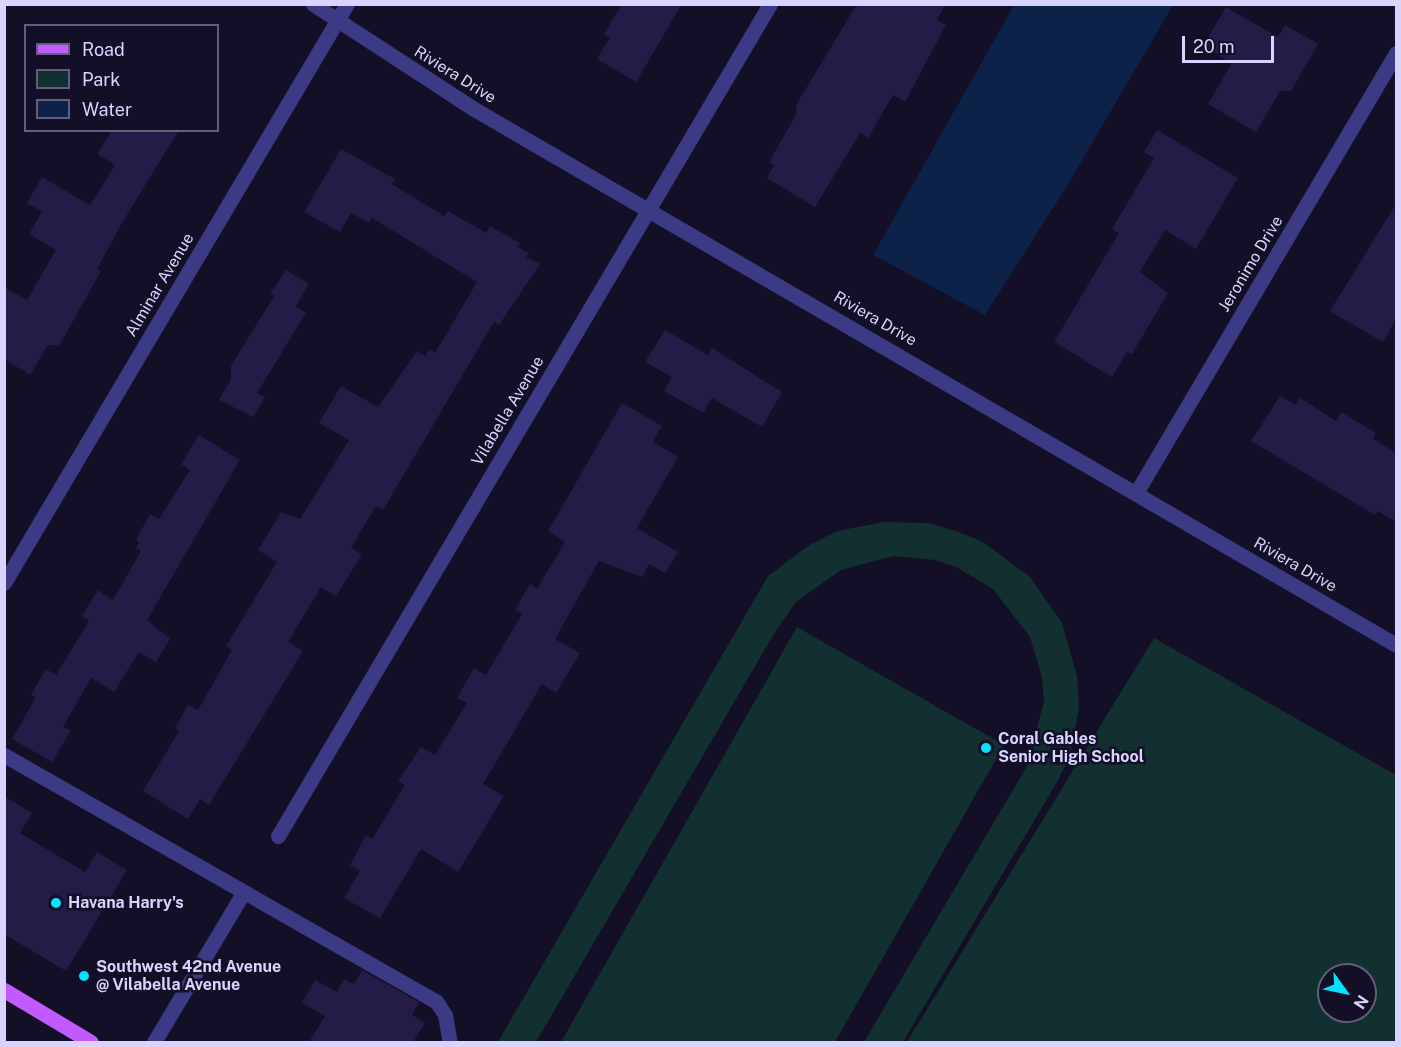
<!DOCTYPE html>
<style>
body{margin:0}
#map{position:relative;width:1401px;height:1047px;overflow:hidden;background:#130f26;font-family:"Public Sans",sans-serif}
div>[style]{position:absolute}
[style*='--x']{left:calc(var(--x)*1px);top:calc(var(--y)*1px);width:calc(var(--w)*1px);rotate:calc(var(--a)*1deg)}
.green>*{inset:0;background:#12302f}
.water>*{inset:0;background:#0c2248}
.building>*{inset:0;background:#241b47}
.service>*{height:15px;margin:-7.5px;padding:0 7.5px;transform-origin:7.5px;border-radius:7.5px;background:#3d3a85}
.minor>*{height:15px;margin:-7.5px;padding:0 7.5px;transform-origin:7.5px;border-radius:7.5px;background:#3d3a85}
.tertiary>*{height:15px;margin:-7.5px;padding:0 7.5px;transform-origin:7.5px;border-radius:7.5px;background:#3d3a85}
.primary>*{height:15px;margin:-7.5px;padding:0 7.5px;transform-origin:7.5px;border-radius:7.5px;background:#c25bff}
.dots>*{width:16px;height:16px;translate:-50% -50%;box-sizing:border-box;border:3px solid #130f26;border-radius:50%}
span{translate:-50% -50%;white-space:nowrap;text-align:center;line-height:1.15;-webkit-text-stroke:5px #130f26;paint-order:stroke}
.street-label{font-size:16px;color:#d9d4ff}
.poi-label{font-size:16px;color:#d9d4ff;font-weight:700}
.left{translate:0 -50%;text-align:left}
.frame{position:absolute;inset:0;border:6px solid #d9d4ff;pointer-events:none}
.legend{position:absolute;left:24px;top:24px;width:195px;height:108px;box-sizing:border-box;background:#130f26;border:2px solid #625e7d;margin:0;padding:8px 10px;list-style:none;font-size:18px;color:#d9d4ff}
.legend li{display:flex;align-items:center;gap:12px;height:30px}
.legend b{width:30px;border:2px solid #625e7d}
.north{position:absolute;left:1317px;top:963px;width:60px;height:60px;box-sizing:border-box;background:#130f26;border:2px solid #625e7d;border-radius:50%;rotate:123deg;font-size:16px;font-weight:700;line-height:24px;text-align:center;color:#d9d4ff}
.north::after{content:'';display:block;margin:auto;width:21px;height:27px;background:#00e5ff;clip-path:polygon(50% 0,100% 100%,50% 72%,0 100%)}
.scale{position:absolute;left:1182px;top:36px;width:92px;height:27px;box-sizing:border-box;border:3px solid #d9d4ff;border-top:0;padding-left:8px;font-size:18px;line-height:21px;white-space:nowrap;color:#d9d4ff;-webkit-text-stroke:4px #130f26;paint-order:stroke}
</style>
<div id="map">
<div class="green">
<i style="clip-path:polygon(884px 522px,928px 523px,956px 531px,983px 542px,1030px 577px,1062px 623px,1077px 676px,1079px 707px,1070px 756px,1057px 782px,903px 1042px,864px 1042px,1026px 768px,1044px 702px,1042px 677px,1030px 637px,993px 589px,958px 568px,935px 560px,894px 556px,841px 570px,796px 602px,775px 632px,536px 1042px,498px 1042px,768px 576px,811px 544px,837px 531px)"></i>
<i style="clip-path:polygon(797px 627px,1004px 745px,835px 1042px,561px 1042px)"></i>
<i style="clip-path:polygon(evenodd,1154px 638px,1396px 775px,1396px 1042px,907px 1042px,1154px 638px,1329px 975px,1365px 975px,1365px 1011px,1329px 1011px,1329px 975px)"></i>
</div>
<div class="water">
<i style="clip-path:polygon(1014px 5px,1173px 5px,1067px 186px,985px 315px,873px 255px)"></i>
</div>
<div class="building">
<i style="clip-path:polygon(622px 4px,682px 4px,636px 82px,597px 59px,610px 37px,604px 34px)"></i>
<i style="clip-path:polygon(857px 4px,946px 4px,937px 20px,946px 25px,905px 102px,893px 95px,868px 138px,860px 133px,815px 207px,767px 178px,774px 165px,769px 162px,797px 113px,796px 105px)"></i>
<i style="clip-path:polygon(1226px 7px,1278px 37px,1285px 25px,1318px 44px,1291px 91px,1280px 91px,1256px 132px,1208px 104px,1232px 63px,1203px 46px)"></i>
<i style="clip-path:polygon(112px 130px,179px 130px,122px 223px,97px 269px,101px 271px,59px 346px,48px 345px,30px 375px,4px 359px,4px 287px,27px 300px,56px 250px,29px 234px,42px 212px,27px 203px,42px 177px,90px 205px,115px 165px,97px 154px)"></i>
<i style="clip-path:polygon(1157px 130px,1238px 178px,1196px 249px,1165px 230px,1140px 272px,1168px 293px,1132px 354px,1127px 352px,1112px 377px,1054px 342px,1119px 233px,1112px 229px,1154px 158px,1144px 152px)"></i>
<i style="clip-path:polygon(341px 149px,395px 179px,392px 184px,444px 216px,448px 211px,486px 233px,490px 226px,520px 243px,518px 247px,529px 253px,526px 257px,540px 264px,499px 325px,494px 322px,383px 510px,376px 506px,351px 548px,362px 554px,336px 596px,321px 587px,288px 642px,303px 651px,209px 805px,200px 799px,188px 819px,143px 791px,179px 731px,175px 728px,188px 705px,198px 710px,232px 650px,226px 646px,277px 562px,258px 550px,281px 512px,300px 519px,349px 440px,319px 423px,341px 386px,378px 407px,417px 351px,425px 356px,430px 349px,435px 353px,477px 282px,372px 218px,369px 223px,351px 213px,340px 232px,304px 212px)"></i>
<i style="clip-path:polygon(1396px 204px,1396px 319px,1383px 342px,1330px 311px)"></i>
<i style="clip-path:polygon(286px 270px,309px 284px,296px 306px,306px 313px,257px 393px,265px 397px,253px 417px,219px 400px,231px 379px,231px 366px,274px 296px,270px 294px)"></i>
<i style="clip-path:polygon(665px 330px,708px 355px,712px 348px,782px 392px,762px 427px,712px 398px,703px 413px,664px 391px,672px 377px,645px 362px)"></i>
<i style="clip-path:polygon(1280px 396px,1295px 405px,1300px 398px,1336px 421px,1341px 412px,1376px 433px,1373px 439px,1396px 453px,1396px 522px,1378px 511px,1375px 515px,1251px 441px)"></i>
<i style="clip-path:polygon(622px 403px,662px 426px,653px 442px,678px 457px,637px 528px,678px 552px,665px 573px,649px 564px,642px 577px,599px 561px,555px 639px,580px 653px,556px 693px,542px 684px,483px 784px,504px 796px,458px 872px,421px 849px,380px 918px,344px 898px,360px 871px,350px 865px,366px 835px,372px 839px,405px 785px,398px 781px,421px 747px,435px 755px,467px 703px,457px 698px,474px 668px,486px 675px,522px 614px,515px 610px,530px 584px,537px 589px,565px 542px,548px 531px)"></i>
<i style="clip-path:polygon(199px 435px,240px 460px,147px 620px,170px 639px,156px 662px,139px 652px,114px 692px,91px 678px,63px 727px,71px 730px,52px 762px,12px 739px,36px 697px,31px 695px,46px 669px,56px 675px,89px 621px,82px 616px,98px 590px,113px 600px,141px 551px,136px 548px,139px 542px,136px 540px,150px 514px,159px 519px,190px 470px,181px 464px)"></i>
<i style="clip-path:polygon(4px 796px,32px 813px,20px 833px,85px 872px,97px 852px,127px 870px,66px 971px,4px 934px)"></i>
<i style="clip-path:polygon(362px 970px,419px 1002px,412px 1015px,425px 1023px,413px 1042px,309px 1042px,325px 1016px,302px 1003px,315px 980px,337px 992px,344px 979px,354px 984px)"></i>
</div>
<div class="service">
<i style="--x:4;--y:755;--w:497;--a:29.7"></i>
<i style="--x:436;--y:1001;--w:17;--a:57"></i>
<i style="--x:445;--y:1015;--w:27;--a:80"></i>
</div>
<div class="minor">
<i style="--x:1136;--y:493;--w:511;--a:-59.42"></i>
<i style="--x:4;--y:583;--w:673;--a:-59.36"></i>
<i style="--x:278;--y:836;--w:967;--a:-59.4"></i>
<i style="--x:154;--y:1042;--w:174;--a:-59.1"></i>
</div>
<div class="tertiary">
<i style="--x:313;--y:4;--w:192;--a:33.1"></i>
<i style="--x:474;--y:109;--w:1066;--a:30.17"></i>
</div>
<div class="primary">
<i style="--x:4;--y:990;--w:101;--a:30.9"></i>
</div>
<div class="dots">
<i style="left:986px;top:748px;background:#00e5ff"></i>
<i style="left:56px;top:903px;background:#00e5ff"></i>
<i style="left:84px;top:976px;background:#00e5ff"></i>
</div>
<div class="street-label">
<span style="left:455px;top:75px;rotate:32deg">Riviera Drive</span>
<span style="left:1251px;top:264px;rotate:-59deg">Jeronimo Drive</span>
<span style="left:160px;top:285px;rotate:-59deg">Alminar Avenue</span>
<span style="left:875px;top:319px;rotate:30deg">Riviera Drive</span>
<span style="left:508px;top:411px;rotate:-59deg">Vilabella Avenue</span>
<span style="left:1295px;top:565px;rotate:30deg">Riviera Drive</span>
</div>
<div class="poi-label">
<span class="left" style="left:998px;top:748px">Coral Gables<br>Senior High School</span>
<span class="left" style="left:68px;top:903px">Havana Harry's</span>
<span class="left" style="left:96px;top:976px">Southwest 42nd Avenue<br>@ Vilabella Avenue</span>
</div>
<div class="frame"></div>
<ul class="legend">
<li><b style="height:8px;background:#c25bff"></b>Road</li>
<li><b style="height:16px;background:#12302f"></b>Park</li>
<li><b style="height:16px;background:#0c2248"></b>Water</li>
</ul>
<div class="north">N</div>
<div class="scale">20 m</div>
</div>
